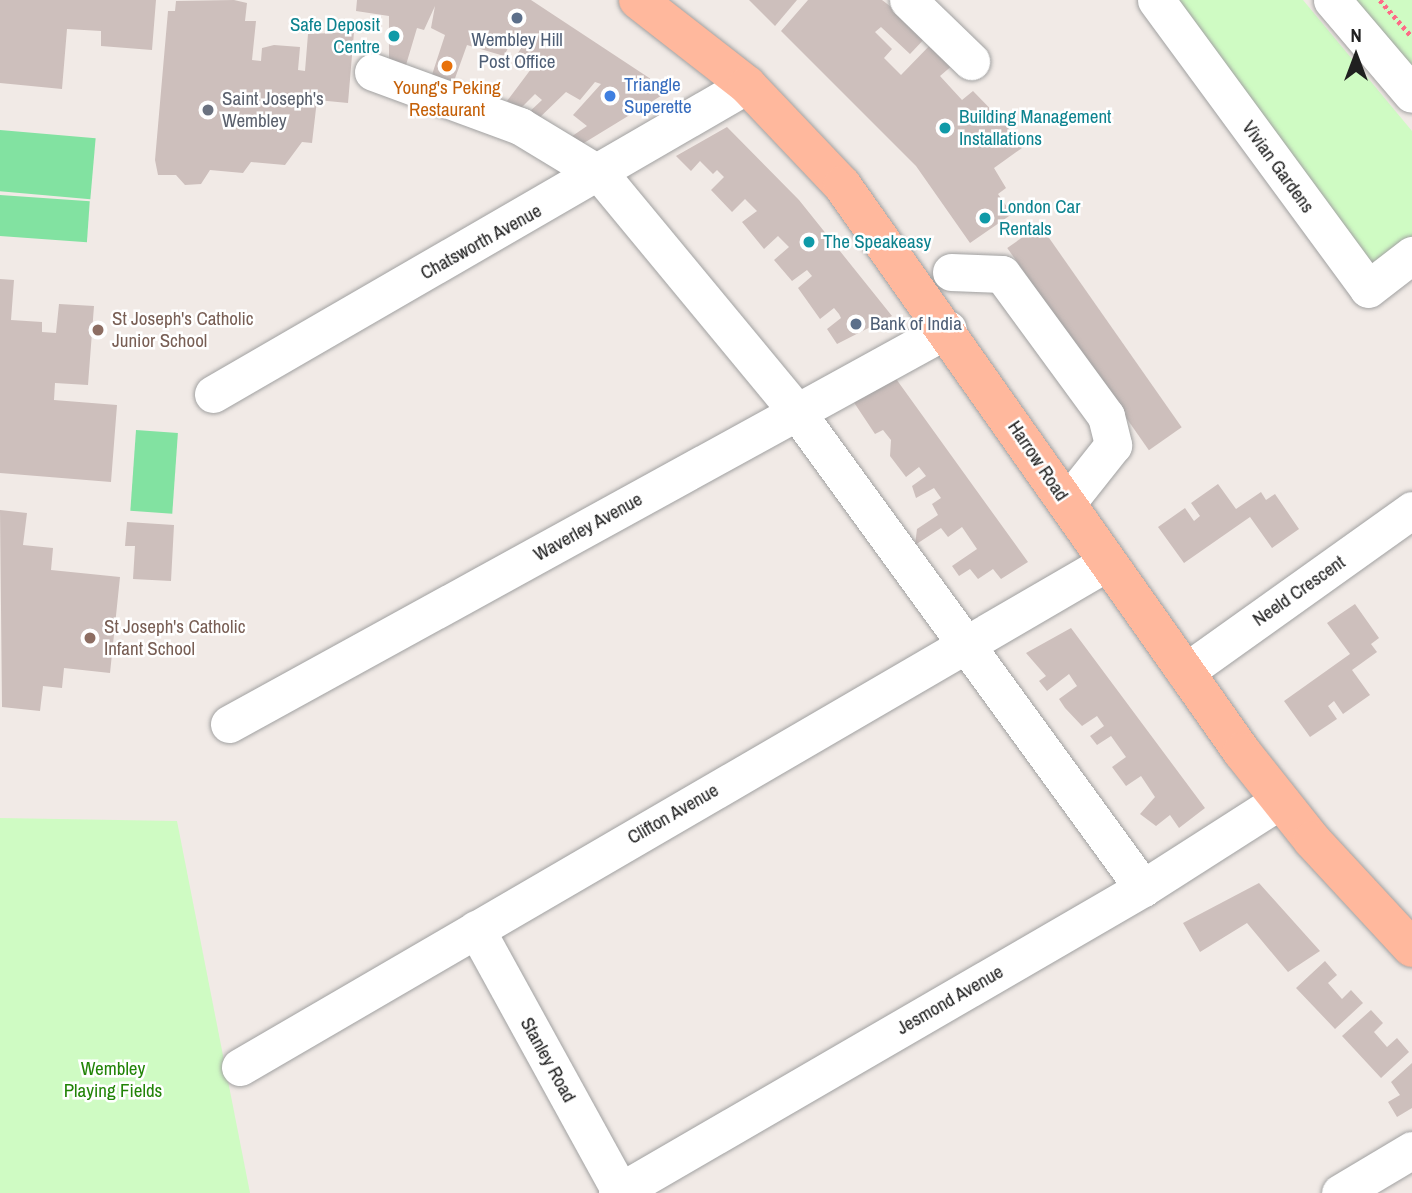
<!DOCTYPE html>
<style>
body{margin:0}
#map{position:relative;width:1412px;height:1193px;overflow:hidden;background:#f1eae6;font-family:"Archivo Narrow",sans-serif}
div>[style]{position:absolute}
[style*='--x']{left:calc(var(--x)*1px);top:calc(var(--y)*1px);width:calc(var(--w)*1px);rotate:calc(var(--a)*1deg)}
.park>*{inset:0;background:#cffbc3}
.pitch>*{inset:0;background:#82e2a1;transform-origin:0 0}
.building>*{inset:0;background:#cdbfbc;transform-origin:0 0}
.path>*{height:4.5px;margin-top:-2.25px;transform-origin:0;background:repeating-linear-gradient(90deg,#fe6a86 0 3.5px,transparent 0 7px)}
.roads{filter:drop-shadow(0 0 2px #a1a1a1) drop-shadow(0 0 2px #a1a1a1)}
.minor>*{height:37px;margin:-18.5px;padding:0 18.5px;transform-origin:18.5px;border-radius:18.5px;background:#fff}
.major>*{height:38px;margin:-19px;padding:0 19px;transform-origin:19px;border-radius:19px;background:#ffb89d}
.dots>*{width:19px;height:19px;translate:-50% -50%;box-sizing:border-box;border:4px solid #fff;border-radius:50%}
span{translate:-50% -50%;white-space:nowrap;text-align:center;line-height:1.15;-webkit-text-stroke:5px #fff;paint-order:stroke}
.culture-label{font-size:19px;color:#0d838f}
.right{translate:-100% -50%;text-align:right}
.left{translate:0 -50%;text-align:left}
.service-label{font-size:19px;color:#4e5e75}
.shop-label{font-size:19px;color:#366cbe}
.food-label{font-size:19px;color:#c56008}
.worship-label{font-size:19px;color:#5b616d}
.street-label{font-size:19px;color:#202020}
.education-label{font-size:19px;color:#785e54}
.park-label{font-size:19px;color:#228408}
.north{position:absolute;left:1321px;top:21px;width:70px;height:70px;-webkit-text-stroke:5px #fff;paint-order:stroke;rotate:0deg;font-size:19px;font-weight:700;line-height:28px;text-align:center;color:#202020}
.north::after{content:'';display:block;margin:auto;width:24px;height:32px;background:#202020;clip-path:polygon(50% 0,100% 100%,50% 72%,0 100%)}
</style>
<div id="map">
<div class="park">
<i style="clip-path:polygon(1167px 0,1303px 0,1412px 131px,1412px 244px,1368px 276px)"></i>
<i style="clip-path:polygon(1346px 0,1412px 0,1412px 75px)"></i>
<i style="clip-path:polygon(0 818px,177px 821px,250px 1193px,0 1193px)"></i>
</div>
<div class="pitch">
<i style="left:0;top:130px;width:96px;height:61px;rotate:5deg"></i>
<i style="left:0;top:195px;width:90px;height:41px;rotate:4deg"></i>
<i style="left:136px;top:430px;width:42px;height:81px;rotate:4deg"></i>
</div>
<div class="building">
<i style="clip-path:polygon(0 0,156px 0,152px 50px,101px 46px,101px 31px,67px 29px,62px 89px,0 83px)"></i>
<i style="clip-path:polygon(234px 0,247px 3px,245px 21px,256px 21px,252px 60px,261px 61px,262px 48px,274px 45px,300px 47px,298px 70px,305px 71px,308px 34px,354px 32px,348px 103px,317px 100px,312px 143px,302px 142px,285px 165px,251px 162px,243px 173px,210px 170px,201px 184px,185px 185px,176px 175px,158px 175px,155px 160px,168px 11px,175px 11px,176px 1px)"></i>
<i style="clip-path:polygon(357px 0,531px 0,669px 91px,579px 146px,565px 141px,587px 126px,573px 115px,601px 84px,595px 82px,580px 100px,566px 92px,534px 123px,526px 115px,542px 100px,535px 94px,519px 110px,507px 101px,531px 69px,514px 60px,527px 38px,515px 34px,504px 56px,467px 45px,449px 95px,428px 87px,445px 35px,431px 28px,435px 6px,424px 30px,417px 28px,403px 75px,389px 69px,389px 16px,356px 11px)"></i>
<i style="clip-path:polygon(749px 0,797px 0,775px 26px)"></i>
<i style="clip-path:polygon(808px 0,882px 0,928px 35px,910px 54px,881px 27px,875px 32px,892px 49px,884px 58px,901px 75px,934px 41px,954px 64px,940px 76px,962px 100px,973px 91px,1008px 127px,1022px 148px,994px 168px,1006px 188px,998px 194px,1012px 214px,970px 243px,916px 166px,781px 31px)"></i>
<i style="clip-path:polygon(727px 127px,799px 200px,892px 316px,837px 344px,827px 329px,841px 318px,839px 314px,834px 308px,820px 319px,798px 288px,812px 276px,807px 270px,792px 281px,774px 260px,789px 247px,778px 236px,764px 249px,742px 222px,757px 211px,745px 199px,732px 212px,711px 190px,724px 177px,717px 170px,713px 174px,700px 161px,691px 171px,676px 156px)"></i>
<i style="left:1040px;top:225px;width:247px;height:40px;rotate:55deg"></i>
<i style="clip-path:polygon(0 279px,14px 280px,11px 320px,42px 322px,42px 332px,56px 333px,59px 304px,94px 306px,88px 385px,55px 383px,54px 400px,117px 405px,111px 482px,0 473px)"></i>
<i style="clip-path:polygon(894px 376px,1028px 562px,1001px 579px,993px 569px,978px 579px,970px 569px,959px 576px,952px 566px,977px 549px,962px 527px,948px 537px,941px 528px,915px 545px,917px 529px,938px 515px,932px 504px,941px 498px,934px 488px,916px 498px,912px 486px,926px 476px,919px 467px,906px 477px,890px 456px,891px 440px,883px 430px,875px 434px,851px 398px)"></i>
<i style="clip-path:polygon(1218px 484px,1236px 509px,1261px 492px,1266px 500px,1275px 494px,1299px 529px,1272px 548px,1250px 517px,1184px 563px,1158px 527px,1185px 508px,1194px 521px,1200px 516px,1191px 503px)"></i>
<i style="clip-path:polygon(0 510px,27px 513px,23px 545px,53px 548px,51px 570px,120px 577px,110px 673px,64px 668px,62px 688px,43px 686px,40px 711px,2px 707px)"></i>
<i style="clip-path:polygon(127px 522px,174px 525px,171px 581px,133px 579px,135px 546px,125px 546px)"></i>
<i style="clip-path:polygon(1355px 604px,1379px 638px,1371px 644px,1377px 652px,1352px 670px,1370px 695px,1343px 714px,1334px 701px,1328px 706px,1337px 719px,1310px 737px,1284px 701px,1350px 654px,1327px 623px)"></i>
<i style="clip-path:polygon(1071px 628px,1205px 808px,1179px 828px,1170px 815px,1156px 826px,1140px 814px,1155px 797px,1141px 776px,1126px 786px,1112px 767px,1126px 757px,1111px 736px,1097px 745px,1090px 736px,1104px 726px,1097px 716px,1082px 726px,1065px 708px,1059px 699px,1077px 686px,1069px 674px,1047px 691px,1039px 681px,1046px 676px,1026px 653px)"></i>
<i style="clip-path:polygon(1259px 883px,1320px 951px,1288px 972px,1247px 923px,1200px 952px,1183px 923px)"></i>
<i style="clip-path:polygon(1325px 961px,1337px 975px,1328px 983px,1342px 999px,1351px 990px,1363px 1003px,1335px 1029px,1296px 988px)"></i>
<i style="clip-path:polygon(1371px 1010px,1383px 1023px,1374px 1032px,1387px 1047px,1397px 1038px,1409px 1052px,1381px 1078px,1342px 1036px)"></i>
<i style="clip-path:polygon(1412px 1063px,1412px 1108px,1397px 1117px,1388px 1102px,1400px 1095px,1391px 1082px)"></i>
</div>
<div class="path">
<i style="--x:1380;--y:0;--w:49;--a:49.1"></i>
</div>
<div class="roads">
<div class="minor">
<i style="--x:908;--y:0;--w:88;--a:44.1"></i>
<i style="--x:1156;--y:0;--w:358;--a:53.7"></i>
<i style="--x:1368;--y:289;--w:56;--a:-37.7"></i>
<i style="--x:1332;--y:0;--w:123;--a:49.6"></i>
<i style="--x:373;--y:72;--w:157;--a:20.2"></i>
<i style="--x:520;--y:126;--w:95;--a:31.2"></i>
<i style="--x:601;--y:175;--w:306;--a:50.4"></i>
<i style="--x:796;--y:411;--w:590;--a:53.97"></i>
<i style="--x:951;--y:272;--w:51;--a:2.2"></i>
<i style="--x:1002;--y:274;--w:176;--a:53.8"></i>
<i style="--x:1106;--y:416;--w:30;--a:76"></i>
<i style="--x:1113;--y:445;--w:74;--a:128.4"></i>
<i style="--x:213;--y:394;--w:617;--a:-30.06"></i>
<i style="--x:1185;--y:672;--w:279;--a:-35.5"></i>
<i style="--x:229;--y:724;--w:820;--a:-28.78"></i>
<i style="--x:476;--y:929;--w:299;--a:61.2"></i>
<i style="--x:240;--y:1067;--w:1004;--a:-30.19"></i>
<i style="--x:617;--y:1193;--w:608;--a:-30.11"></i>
<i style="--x:1143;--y:888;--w:161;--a:-32.6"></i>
<i style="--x:1340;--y:1193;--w:84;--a:-30.8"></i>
</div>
<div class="major">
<i style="--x:638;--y:0;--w:138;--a:37.9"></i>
<i style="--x:747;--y:85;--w:138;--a:46.5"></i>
<i style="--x:842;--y:185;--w:694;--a:54.8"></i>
<i style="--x:1242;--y:752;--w:112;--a:51.5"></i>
<i style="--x:1312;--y:840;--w:147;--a:47.2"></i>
</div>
</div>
<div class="dots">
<i style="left:517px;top:18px;background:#5c6f8a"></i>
<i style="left:394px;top:36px;background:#0f9aa8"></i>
<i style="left:447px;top:66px;background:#e8710a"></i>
<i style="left:610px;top:96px;background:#3f7fe0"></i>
<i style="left:208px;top:110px;background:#6b7280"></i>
<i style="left:945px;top:128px;background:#0f9aa8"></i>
<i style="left:985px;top:218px;background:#0f9aa8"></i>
<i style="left:809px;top:242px;background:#0f9aa8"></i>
<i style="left:856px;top:324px;background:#5c6f8a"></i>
<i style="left:98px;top:330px;background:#8d6e63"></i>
<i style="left:90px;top:638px;background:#8d6e63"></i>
</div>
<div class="culture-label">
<span class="right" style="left:380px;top:36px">Safe Deposit<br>Centre</span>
<span class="left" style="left:959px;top:128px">Building Management<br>Installations</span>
<span class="left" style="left:999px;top:218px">London Car<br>Rentals</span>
<span class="left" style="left:823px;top:242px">The Speakeasy</span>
</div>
<div class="service-label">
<span style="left:517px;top:51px">Wembley Hill<br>Post Office</span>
<span class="left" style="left:870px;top:324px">Bank of India</span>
</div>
<div class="shop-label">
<span class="left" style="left:624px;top:96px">Triangle<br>Superette</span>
</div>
<div class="food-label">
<span style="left:447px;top:99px">Young's Peking<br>Restaurant</span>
</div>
<div class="worship-label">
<span class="left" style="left:222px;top:110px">Saint Joseph's<br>Wembley</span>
</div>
<div class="street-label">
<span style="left:1278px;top:167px;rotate:54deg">Vivian Gardens</span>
<span style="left:481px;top:242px;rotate:-29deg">Chatsworth Avenue</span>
<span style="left:1038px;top:461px;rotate:56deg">Harrow Road</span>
<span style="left:588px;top:527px;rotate:-29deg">Waverley Avenue</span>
<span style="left:1299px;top:591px;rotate:-35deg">Neeld Crescent</span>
<span style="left:673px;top:814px;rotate:-30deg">Clifton Avenue</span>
<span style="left:950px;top:1000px;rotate:-30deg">Jesmond Avenue</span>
<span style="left:548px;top:1060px;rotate:61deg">Stanley Road</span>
</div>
<div class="education-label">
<span class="left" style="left:112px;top:330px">St Joseph's Catholic<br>Junior School</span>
<span class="left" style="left:104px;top:638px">St Joseph's Catholic<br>Infant School</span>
</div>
<div class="park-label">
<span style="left:113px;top:1080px">Wembley<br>Playing Fields</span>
</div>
<div class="north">N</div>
</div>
